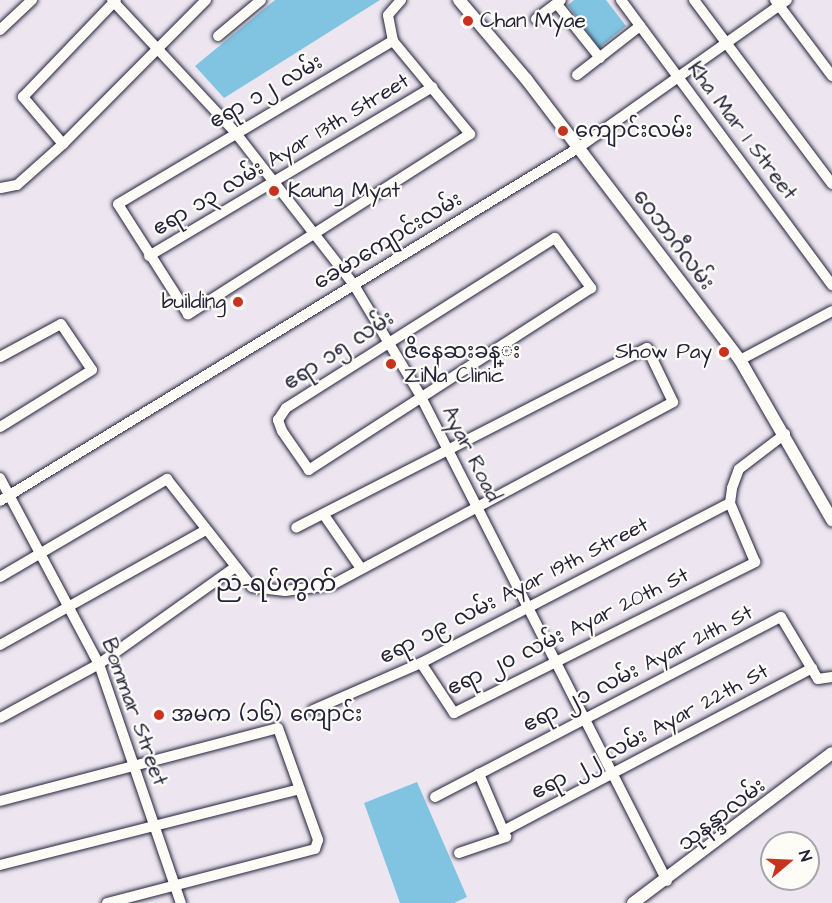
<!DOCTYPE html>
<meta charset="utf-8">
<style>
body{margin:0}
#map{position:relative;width:832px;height:903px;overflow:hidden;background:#ede6f0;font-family:"Architects Daughter","Noto Sans Myanmar",sans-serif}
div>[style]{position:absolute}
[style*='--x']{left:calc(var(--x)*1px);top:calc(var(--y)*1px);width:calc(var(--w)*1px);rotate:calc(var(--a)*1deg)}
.water>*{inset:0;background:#80c4e1}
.roads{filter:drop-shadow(0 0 2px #22223b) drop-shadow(0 0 2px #22223b)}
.minor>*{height:10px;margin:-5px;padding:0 5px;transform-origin:5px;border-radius:5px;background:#fdfcf7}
.major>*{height:12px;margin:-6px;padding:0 6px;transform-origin:6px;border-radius:6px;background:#fdfcf7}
.dots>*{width:16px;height:16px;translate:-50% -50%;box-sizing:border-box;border:3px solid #fdfcf7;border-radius:50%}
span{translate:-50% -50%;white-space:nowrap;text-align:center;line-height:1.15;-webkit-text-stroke:4.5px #fdfcf7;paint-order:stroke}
.poi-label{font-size:21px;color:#22223b}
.left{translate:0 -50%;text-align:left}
.right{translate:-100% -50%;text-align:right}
.street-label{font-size:21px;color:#22223b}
.quarter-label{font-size:24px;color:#22223b}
.north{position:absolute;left:760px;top:831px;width:60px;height:60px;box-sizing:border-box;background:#fdfcf7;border:2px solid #a5a5ac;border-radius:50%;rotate:71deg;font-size:16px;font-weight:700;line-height:24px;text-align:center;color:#22223b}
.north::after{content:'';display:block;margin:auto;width:21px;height:27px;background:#c8321e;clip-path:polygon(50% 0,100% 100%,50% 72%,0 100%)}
</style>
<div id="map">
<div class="water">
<i style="clip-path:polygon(275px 0,380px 0,224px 98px,195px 66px)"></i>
<i style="clip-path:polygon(574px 0,606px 0,626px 26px,599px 48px,568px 5px)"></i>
<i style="clip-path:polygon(417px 782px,467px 897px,454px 903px,400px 903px,364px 803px)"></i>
</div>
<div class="roads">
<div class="minor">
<i style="--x:112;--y:0;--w:180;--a:47"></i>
<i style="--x:235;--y:132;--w:194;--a:52.1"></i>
<i style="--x:354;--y:285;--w:128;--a:59"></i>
<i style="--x:420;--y:395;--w:545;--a:63.06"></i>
<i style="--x:621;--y:0;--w:355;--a:53.5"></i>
<i style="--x:694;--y:0;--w:230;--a:53.1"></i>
<i style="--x:775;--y:0;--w:95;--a:53.1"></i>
<i style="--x:557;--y:4;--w:69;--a:51.5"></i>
<i style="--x:536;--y:19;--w:31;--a:-37"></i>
<i style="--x:0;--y:30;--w:44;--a:-43.2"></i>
<i style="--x:218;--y:36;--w:56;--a:-39.9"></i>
<i style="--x:393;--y:41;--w:121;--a:50.4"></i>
<i style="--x:470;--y:134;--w:335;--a:147.4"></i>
<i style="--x:188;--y:314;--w:130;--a:-122.5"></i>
<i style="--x:118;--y:204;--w:320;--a:-30.7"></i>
<i style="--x:393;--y:41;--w:26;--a:-101"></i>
<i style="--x:388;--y:15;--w:20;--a:-49"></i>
<i style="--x:577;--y:75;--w:80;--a:-37.9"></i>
<i style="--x:63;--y:144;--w:62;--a:-130.4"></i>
<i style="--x:23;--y:97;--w:134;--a:-46.2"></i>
<i style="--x:1;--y:188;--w:16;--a:-11"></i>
<i style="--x:17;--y:185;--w:62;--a:-41.7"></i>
<i style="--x:63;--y:144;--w:203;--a:-45.2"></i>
<i style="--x:555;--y:238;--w:62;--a:54.2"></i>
<i style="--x:591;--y:288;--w:336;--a:147.2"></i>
<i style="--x:309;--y:470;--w:47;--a:-124.7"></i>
<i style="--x:282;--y:431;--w:12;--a:-110"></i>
<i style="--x:278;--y:420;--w:14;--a:-56"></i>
<i style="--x:286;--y:408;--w:318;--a:-32.3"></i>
<i style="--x:149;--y:256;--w:330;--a:-30.8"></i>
<i style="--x:0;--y:357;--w:69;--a:-28.4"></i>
<i style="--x:61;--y:324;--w:55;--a:56"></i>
<i style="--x:92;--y:370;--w:108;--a:148.2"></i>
<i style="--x:740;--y:360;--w:104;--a:-28"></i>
<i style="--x:0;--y:478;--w:211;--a:62"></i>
<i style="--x:99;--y:664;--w:253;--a:71.1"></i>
<i style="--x:0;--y:501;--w:677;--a:-31.41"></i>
<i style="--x:578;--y:148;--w:256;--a:-35.3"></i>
<i style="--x:324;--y:515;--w:63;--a:55.3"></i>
<i style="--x:0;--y:577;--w:194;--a:-30.4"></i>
<i style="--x:167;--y:479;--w:137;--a:51.8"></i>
<i style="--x:252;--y:587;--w:33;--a:7"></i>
<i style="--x:285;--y:591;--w:47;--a:-7.3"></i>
<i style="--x:332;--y:585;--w:387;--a:-28.2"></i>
<i style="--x:673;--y:402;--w:60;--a:-115.7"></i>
<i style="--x:647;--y:348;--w:394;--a:152.9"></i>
<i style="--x:0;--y:645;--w:236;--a:-29.2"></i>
<i style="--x:421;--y:663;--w:60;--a:56.6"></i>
<i style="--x:454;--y:713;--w:337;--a:-26.6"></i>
<i style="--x:755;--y:562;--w:64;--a:-113"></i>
<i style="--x:730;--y:503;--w:15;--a:-82"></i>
<i style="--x:732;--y:488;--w:20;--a:-70"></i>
<i style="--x:739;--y:469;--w:58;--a:-37.3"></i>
<i style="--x:313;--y:710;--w:118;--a:-23.5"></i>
<i style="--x:421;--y:663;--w:348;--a:-27.4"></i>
<i style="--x:0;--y:718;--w:113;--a:-28.6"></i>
<i style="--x:99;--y:664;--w:166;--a:-35.4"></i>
<i style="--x:435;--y:797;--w:390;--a:-27.5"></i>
<i style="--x:781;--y:617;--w:72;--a:59.2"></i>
<i style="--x:818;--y:679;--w:14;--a:-8"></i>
<i style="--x:0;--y:801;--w:287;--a:-14.7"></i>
<i style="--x:278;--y:728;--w:119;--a:70.3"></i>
<i style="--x:318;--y:840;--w:9;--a:108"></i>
<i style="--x:315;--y:849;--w:215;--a:165.4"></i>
<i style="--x:507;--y:829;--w:345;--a:-27.8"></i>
<i style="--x:459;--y:853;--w:50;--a:-18.8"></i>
<i style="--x:506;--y:837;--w:69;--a:-113.2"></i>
<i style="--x:0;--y:865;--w:309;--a:-14.2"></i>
</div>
<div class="major">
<i style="--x:459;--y:0;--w:104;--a:49.7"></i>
<i style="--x:526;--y:79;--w:353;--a:52.7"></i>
<i style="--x:740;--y:360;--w:185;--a:60.1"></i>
<i style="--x:633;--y:903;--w:249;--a:-37"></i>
</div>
</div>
<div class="dots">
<i style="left:468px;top:21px;background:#c8321e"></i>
<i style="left:563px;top:131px;background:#c8321e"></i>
<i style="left:274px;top:191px;background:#c8321e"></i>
<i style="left:238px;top:302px;background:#c8321e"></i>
<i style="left:724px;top:352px;background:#c8321e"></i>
<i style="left:391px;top:364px;background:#c8321e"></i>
<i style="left:159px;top:715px;background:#c8321e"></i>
</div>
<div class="poi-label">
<span class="left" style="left:480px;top:21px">Chan Myae</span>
<span class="left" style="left:575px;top:131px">ကျောင်းလမ်း</span>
<span class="left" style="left:288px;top:191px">Kaung Myat</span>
<span class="right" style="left:226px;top:302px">building</span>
<span class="left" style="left:404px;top:364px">ဇိနေဆးခန္း<br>ZiNa Clinic</span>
<span class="right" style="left:712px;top:352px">Show Pay</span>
<span class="left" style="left:171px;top:715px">အမက (၁၆) ကျောင်း</span>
</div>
<div class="street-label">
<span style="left:266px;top:92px;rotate:-30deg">ဧရာ ၁၂ လမ်း</span>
<span style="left:742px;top:131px;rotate:53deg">Kha Mar 1 Street</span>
<span style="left:281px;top:155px;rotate:-31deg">ဧရာ ၁၃ လမ်း Ayar 13th Street</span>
<span style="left:673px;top:240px;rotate:53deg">ဝေဘာဂီလမ်း</span>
<span style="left:388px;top:241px;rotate:-31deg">ခေမာကျောင်းလမ်း</span>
<span style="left:339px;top:351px;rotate:-33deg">ဧရာ ၁၅ လမ်း</span>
<span style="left:471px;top:454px;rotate:63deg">Ayar Road</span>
<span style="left:514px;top:591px;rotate:-27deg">ဧရာ ၁၉ လမ်း Ayar 19th Street</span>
<span style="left:568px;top:632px;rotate:-26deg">ဧရာ ၂၀ လမ်း Ayar 20th St</span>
<span style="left:638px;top:669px;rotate:-27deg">ဧရာ ၂၁ လမ်း Ayar 21th St</span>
<span style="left:134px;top:712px;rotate:70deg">Bommar Street</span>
<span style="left:650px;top:732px;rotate:-28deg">ဧရာ ၂၂ လမ်း Ayar 22th St</span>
<span style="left:722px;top:815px;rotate:-38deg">သုနန္ဒာလမ်း</span>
</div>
<div class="quarter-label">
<span style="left:276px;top:585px">ည-ရပ်ကွက်</span>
</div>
<div class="north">N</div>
</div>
